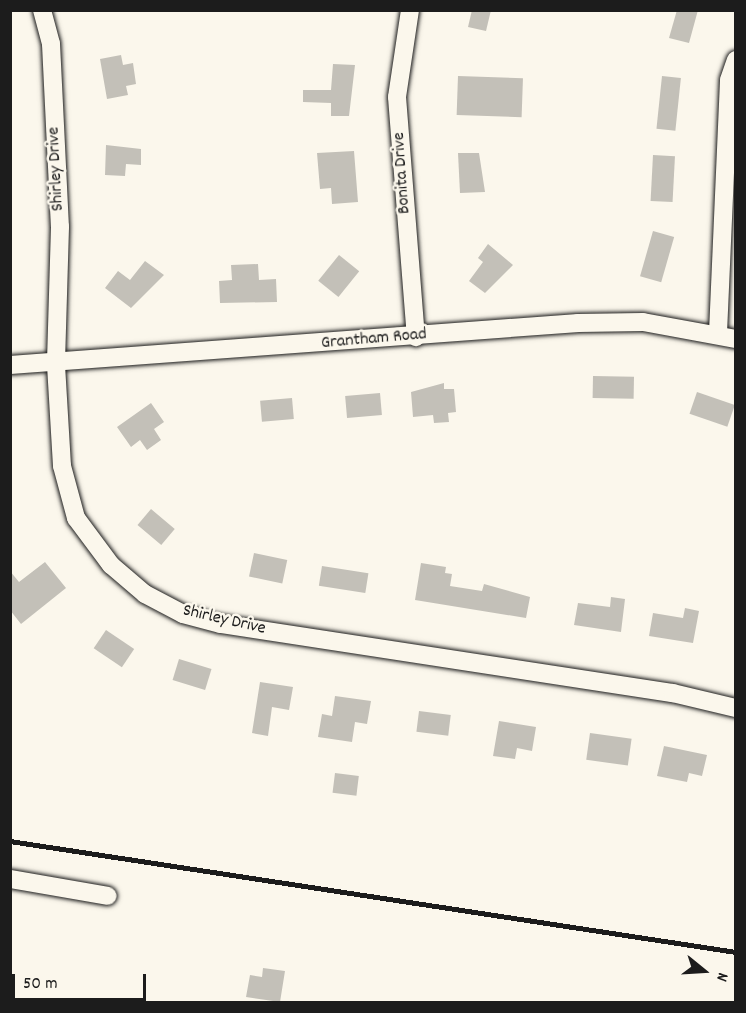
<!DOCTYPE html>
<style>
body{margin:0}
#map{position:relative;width:746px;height:1013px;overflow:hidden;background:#fbf7ec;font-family:Dekko,sans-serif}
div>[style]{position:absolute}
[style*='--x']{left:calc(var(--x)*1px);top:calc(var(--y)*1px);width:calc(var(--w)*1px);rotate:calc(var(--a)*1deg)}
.building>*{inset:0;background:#c3c0b8;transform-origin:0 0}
.roads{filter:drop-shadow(0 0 2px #1c1c1c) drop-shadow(0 0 2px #1c1c1c)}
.minor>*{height:18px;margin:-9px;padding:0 9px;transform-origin:9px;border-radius:9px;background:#fbf7ec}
.rail>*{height:4.5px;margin:-2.25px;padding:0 2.25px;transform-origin:2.25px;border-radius:2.25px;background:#1c1c1c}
span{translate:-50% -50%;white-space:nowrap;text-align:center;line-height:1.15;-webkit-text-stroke:5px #fbf7ec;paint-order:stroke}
.street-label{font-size:18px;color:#1c1c1c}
.frame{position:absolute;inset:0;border:12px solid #1c1c1c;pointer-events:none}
.north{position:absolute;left:674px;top:941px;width:60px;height:60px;-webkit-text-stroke:4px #fbf7ec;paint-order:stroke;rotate:108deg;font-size:16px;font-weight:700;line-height:24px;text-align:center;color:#1c1c1c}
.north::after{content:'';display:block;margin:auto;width:21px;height:27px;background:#1c1c1c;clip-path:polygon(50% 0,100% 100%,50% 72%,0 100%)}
.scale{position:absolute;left:12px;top:974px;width:134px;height:27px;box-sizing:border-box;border:3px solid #1c1c1c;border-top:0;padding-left:8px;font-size:18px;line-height:21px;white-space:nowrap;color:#1c1c1c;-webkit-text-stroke:4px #fbf7ec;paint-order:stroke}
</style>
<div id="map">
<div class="building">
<i style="clip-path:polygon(472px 10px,491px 10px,486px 31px,468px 27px)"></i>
<i style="clip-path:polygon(677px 10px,698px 10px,689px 43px,669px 38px)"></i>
<i style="clip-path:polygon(121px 55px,123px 65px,133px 63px,136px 84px,126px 86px,128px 95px,107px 99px,100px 59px)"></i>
<i style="clip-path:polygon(333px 64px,355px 65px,349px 116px,331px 116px,331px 103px,303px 102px,303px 90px,331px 90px)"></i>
<i style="left:458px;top:76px;width:65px;height:39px;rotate:2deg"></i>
<i style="left:662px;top:76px;width:19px;height:53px;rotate:6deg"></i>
<i style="clip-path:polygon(106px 145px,141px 149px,141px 165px,126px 164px,125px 176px,105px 175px)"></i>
<i style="clip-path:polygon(354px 151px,358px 202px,332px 204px,331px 188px,320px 189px,317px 153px)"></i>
<i style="clip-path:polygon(458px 153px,479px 153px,485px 192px,460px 193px)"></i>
<i style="left:653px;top:155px;width:22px;height:46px;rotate:3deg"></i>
<i style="left:653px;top:231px;width:22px;height:47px;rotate:16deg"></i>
<i style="clip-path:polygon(488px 244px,513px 265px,485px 293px,469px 281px,483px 262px,478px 258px)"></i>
<i style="left:339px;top:255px;width:26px;height:33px;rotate:39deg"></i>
<i style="clip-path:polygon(145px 261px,164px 275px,131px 308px,105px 288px,118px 271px,130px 280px)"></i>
<i style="clip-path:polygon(258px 264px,259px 280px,276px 279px,277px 302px,220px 303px,219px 281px,232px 280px,231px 265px)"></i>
<i style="left:593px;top:376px;width:41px;height:22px;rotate:1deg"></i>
<i style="clip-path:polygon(444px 383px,444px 389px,454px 389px,456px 412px,448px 413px,449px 422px,434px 423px,433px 415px,413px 417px,411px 392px)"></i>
<i style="left:697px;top:392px;width:40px;height:23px;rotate:19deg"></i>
<i style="left:380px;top:393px;width:22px;height:35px;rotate:85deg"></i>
<i style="left:292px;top:398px;width:21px;height:32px;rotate:85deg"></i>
<i style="clip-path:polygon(151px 403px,164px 422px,154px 429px,161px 440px,147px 450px,140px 440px,131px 447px,117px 427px)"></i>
<i style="left:151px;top:509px;width:31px;height:21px;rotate:40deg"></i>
<i style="left:254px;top:553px;width:34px;height:24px;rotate:12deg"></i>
<i style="clip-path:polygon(45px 562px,66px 588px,21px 624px,10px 610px,10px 571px,19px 582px)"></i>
<i style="clip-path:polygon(421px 563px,446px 567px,445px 573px,452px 574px,450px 586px,482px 591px,484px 584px,530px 597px,526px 618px,415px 600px)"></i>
<i style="left:322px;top:566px;width:47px;height:20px;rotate:9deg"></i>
<i style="clip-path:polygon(611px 597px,625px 599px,621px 632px,574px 625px,578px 603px,610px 607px)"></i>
<i style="clip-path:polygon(685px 608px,699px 611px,693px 643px,649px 636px,653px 613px,683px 618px)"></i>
<i style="left:106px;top:630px;width:34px;height:22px;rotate:34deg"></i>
<i style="left:179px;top:659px;width:34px;height:22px;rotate:17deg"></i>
<i style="clip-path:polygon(260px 682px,293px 687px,289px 710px,272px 707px,268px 736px,252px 733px)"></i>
<i style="clip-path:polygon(335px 696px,371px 701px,367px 724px,355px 722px,352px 742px,318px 737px,322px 714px,332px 716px)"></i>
<i style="left:419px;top:711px;width:32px;height:21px;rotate:7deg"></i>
<i style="clip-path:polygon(499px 721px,536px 727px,532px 751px,517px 748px,515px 759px,493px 756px)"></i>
<i style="left:590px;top:733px;width:42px;height:27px;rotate:8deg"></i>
<i style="clip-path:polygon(664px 746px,707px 755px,702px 776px,689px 773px,687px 782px,657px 776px)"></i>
<i style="left:335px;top:773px;width:24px;height:20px;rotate:7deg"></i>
<i style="clip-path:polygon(263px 968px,285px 971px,280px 1002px,246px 997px,250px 975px,262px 977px)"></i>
</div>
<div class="roads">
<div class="minor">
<i style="--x:42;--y:10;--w:35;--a:75"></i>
<i style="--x:51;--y:44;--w:183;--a:87.2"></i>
<i style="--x:60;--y:227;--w:138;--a:91.7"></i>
<i style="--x:56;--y:365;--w:101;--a:86.6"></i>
<i style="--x:62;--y:466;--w:54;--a:74.9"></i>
<i style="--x:76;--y:518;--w:59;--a:53.3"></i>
<i style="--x:111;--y:565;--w:45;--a:40.5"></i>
<i style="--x:145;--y:594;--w:43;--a:27.8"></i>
<i style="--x:183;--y:614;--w:39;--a:15"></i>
<i style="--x:221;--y:624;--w:457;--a:8.7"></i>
<i style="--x:673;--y:693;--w:65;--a:13.4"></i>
<i style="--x:410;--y:10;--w:88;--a:98.5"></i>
<i style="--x:397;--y:97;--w:241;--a:85.5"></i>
<i style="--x:718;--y:333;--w:253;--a:-87.5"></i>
<i style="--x:729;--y:80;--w:21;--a:-71"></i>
<i style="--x:10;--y:365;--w:570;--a:-4.23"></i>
<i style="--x:578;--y:323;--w:65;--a:-0.9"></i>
<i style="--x:643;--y:322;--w:95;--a:10.4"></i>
<i style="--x:10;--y:879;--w:99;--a:9.8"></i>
</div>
</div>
<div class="rail">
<i style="--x:10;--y:841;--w:734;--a:8.69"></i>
</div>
<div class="street-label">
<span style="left:57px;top:169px;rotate:-93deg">Shirley Drive</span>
<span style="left:403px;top:173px;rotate:-94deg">Bonita Drive</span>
<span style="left:374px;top:340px;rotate:-5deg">Grantham Road</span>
<span style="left:224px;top:621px;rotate:13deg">Shirley Drive</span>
</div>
<div class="frame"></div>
<div class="north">N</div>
<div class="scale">50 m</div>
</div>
